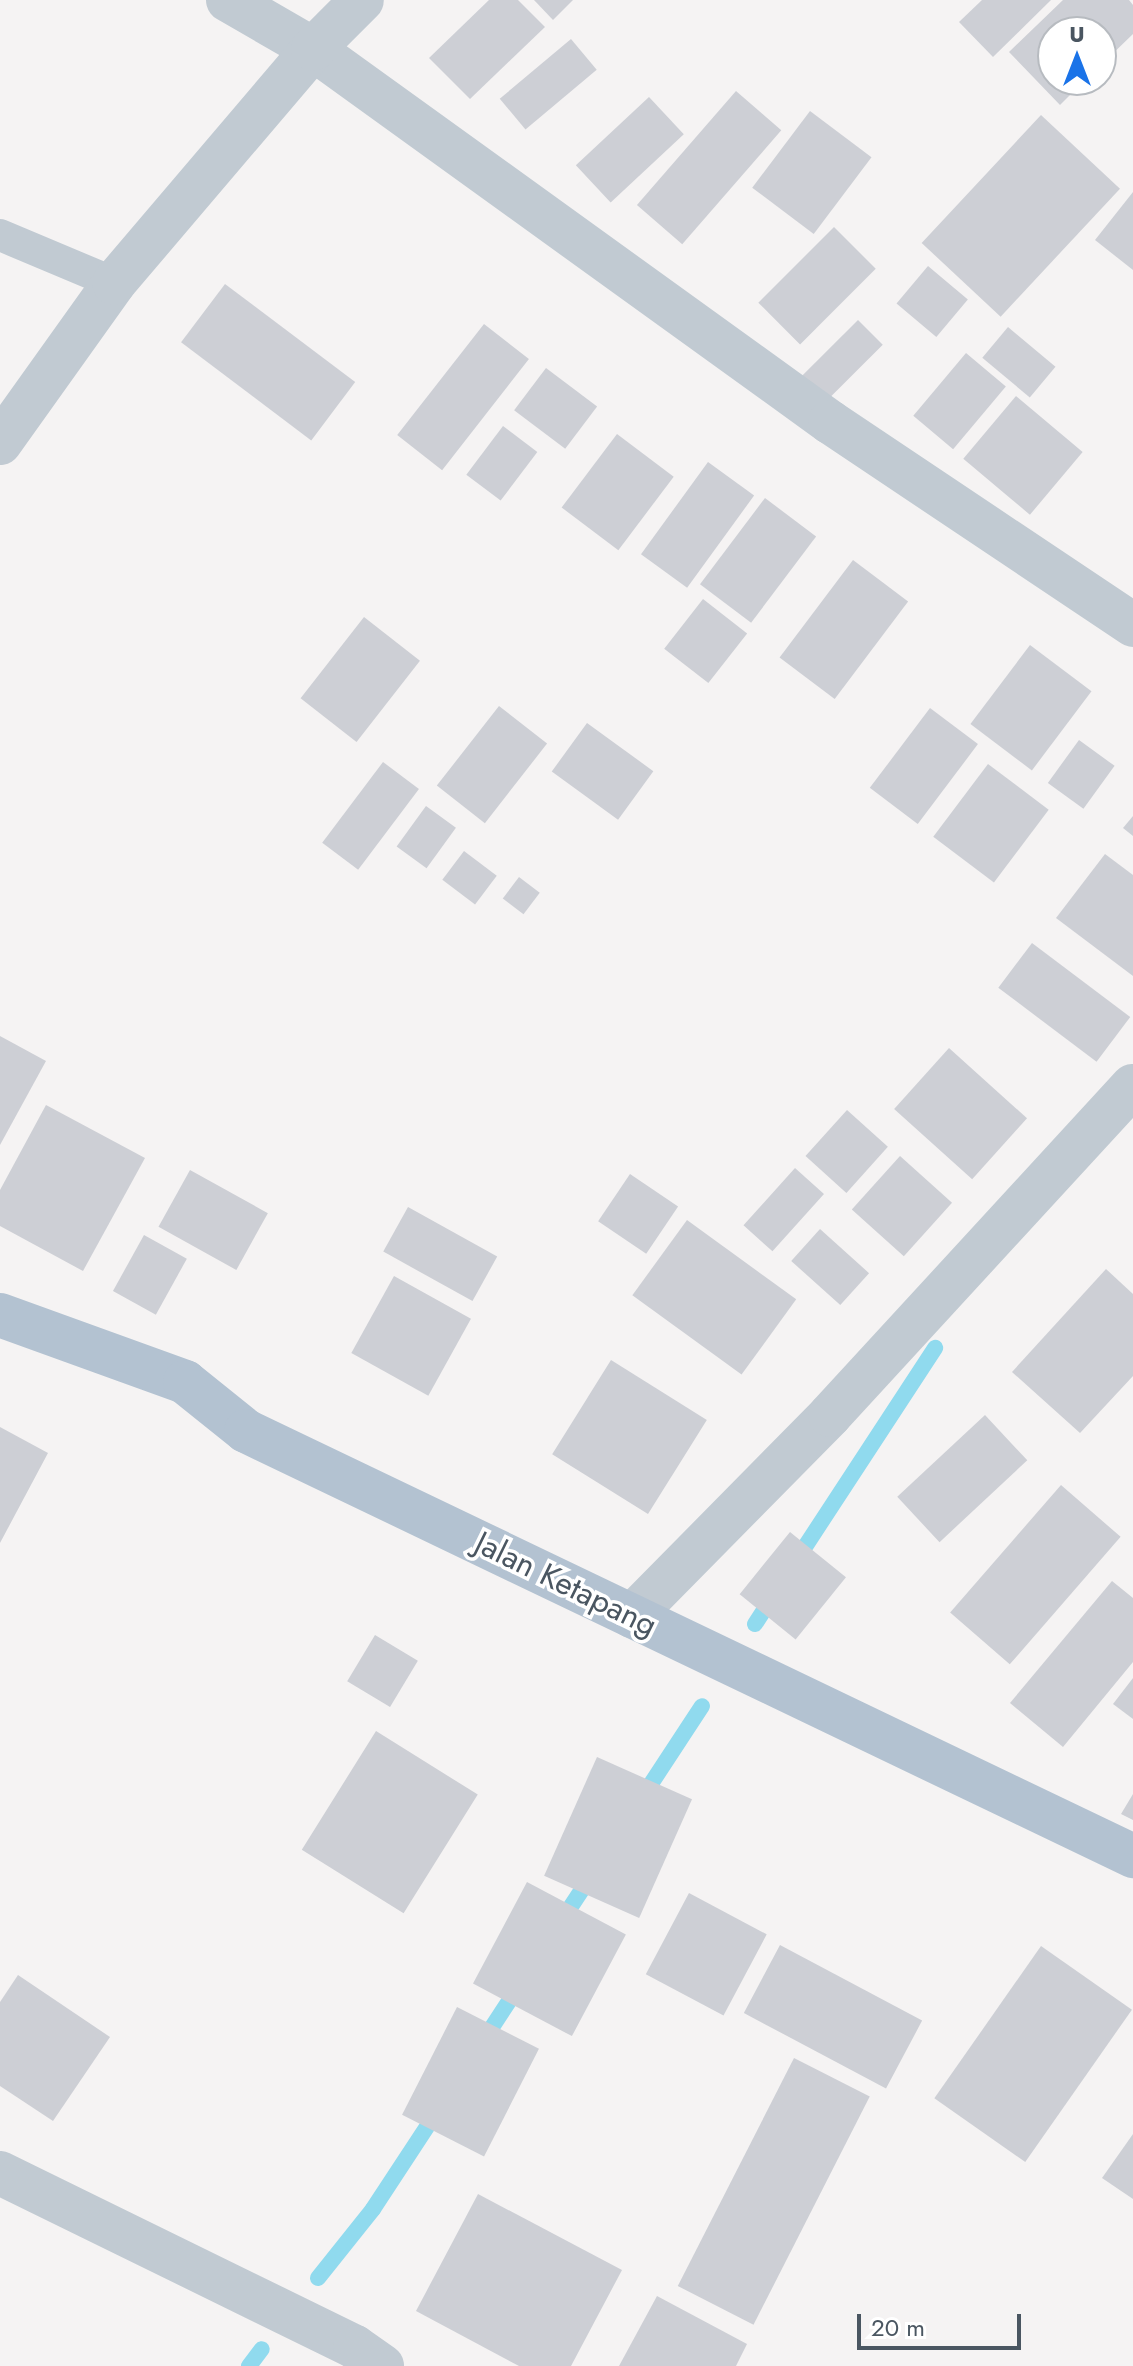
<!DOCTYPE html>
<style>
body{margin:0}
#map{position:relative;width:1133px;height:2366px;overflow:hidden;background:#f5f3f3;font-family:Jost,sans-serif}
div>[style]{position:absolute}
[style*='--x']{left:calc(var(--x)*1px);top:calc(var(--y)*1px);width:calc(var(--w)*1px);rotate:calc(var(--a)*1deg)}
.stream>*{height:16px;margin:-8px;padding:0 8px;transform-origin:8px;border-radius:8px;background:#90daee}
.building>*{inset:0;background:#cdcfd5;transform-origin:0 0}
.service>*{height:32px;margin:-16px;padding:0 16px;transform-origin:16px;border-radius:16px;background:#c1cad2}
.minor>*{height:44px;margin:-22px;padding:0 22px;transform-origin:22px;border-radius:22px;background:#c1cad2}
.primary>*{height:44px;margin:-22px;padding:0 22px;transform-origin:22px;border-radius:22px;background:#b3c2d1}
span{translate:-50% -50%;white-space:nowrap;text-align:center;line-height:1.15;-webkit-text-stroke:7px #fff;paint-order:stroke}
.street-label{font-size:32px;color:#4a5661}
.north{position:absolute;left:1037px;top:16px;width:80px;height:80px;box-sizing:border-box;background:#fff;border:2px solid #b7bbc0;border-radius:50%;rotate:0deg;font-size:22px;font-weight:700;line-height:32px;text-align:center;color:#4a5661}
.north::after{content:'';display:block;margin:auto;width:28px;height:36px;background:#1a73e8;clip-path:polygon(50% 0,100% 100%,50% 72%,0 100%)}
.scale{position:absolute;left:857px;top:2314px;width:164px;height:36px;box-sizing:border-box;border:4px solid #4a5661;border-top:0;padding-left:10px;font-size:24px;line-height:28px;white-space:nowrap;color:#4a5661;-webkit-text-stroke:6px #fff;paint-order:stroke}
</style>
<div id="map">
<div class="stream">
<i style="--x:795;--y:1562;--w:256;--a:-56.8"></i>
<i style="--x:755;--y:1624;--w:35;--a:-57"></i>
<i style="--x:641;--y:1799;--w:111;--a:-56.7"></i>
<i style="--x:560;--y:1923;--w:56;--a:-56.6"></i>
<i style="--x:481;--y:2044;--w:69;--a:-56.8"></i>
<i style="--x:318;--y:2278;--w:88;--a:-51.4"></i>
<i style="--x:373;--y:2209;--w:118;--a:-56.7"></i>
<i style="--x:249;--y:2366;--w:21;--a:-53"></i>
</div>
<div class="building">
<i style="clip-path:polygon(489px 0,518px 0,545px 27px,470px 99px,429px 58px)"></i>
<i style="clip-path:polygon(534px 0,573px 0,553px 20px)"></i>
<i style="clip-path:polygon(982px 0,1051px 0,993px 57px,959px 22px)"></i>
<i style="clip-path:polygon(1063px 0,1129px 0,1133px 5px,1133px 34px,1101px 65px,1101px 32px,1053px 32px,1053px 80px,1085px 80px,1060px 105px,1009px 52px)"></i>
<i style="left:571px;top:39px;width:40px;height:93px;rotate:50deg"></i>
<i style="left:736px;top:91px;width:60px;height:151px;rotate:41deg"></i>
<i style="left:649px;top:97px;width:51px;height:100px;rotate:47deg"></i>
<i style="left:810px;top:111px;width:77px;height:96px;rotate:37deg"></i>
<i style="left:1041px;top:115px;width:108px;height:175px;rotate:43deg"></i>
<i style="clip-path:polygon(1133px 192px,1133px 270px,1095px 240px)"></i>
<i style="left:834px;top:227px;width:59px;height:107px;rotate:45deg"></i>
<i style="left:928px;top:266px;width:52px;height:49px;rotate:40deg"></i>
<i style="left:225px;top:284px;width:163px;height:73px;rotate:37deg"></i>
<i style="left:858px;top:320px;width:35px;height:79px;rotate:45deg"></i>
<i style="left:484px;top:324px;width:57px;height:141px;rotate:38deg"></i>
<i style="left:1008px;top:327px;width:62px;height:40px;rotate:40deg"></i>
<i style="left:966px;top:353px;width:52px;height:82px;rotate:40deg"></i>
<i style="left:546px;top:368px;width:64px;height:53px;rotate:37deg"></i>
<i style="left:1016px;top:396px;width:87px;height:82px;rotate:40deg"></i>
<i style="left:503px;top:426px;width:43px;height:61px;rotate:37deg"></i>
<i style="left:617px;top:434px;width:71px;height:92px;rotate:37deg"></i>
<i style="left:708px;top:462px;width:57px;height:114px;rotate:36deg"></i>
<i style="left:765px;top:498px;width:64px;height:108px;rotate:37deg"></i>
<i style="left:853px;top:560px;width:69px;height:122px;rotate:37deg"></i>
<i style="left:703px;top:599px;width:56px;height:63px;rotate:38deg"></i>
<i style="left:364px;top:617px;width:71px;height:103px;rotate:38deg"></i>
<i style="left:1030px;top:645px;width:77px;height:99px;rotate:37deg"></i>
<i style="left:499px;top:706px;width:61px;height:101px;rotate:38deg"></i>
<i style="left:930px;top:708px;width:60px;height:100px;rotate:37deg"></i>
<i style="left:587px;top:723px;width:82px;height:60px;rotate:36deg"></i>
<i style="left:1079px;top:740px;width:44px;height:53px;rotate:36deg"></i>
<i style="left:383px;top:762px;width:45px;height:101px;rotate:37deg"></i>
<i style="left:988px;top:764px;width:76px;height:91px;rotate:37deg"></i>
<i style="left:426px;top:806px;width:37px;height:50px;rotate:36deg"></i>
<i style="clip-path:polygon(1133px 816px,1133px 836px,1123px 828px)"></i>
<i style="left:464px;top:851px;width:41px;height:36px;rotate:37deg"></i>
<i style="clip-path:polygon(1105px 854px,1133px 875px,1133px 976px,1056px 918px)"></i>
<i style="left:519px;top:877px;width:26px;height:27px;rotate:37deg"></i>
<i style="left:1032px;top:943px;width:123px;height:56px;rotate:37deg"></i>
<i style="clip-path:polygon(0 1036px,46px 1061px,0 1145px)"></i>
<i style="left:949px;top:1048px;width:105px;height:82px;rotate:42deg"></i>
<i style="clip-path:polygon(46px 1105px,145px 1158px,83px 1271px,0 1226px,0 1190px)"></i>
<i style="left:847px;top:1110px;width:55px;height:62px;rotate:42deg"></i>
<i style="left:900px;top:1156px;width:70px;height:72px;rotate:42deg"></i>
<i style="left:795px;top:1168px;width:39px;height:77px;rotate:42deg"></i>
<i style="left:190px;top:1170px;width:89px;height:65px;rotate:29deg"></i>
<i style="left:630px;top:1174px;width:58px;height:57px;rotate:34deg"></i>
<i style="left:408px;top:1207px;width:102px;height:51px;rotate:29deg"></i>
<i style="left:687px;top:1220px;width:135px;height:93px;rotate:36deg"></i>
<i style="left:820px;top:1229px;width:66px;height:43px;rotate:42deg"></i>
<i style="left:144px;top:1235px;width:49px;height:64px;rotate:29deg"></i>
<i style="clip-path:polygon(1106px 1269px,1133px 1294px,1133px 1376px,1080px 1433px,1012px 1372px)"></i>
<i style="left:394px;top:1276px;width:88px;height:88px;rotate:29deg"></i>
<i style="left:611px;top:1360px;width:113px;height:111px;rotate:32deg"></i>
<i style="left:985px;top:1415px;width:62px;height:120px;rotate:47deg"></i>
<i style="clip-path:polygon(0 1427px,48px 1453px,0 1543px)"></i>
<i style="left:1061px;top:1485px;width:79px;height:169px;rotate:41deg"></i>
<i style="left:790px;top:1532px;width:72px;height:80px;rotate:39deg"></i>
<i style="clip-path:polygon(1112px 1581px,1133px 1598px,1133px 1662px,1063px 1747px,1010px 1703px)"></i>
<i style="left:375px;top:1635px;width:50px;height:54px;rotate:31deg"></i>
<i style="clip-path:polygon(1133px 1678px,1133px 1719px,1113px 1704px)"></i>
<i style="left:376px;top:1731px;width:120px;height:140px;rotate:32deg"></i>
<i style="left:597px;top:1757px;width:104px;height:130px;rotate:24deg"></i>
<i style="clip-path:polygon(1133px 1794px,1133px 1820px,1121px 1814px)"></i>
<i style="left:527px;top:1882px;width:112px;height:115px;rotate:28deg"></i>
<i style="left:689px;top:1893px;width:88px;height:92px;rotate:28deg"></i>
<i style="left:780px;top:1945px;width:161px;height:77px;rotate:28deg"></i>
<i style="left:1041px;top:1946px;width:111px;height:186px;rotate:35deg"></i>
<i style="clip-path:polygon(18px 1975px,110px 2037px,53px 2121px,0 2086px,0 2002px)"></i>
<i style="left:457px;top:2007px;width:92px;height:121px;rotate:27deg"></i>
<i style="left:794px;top:2058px;width:85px;height:256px;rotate:27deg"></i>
<i style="clip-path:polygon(1133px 2134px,1133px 2199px,1102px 2178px)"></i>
<i style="clip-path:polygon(478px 2194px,622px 2270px,571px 2366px,519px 2366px,416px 2311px)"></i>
<i style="clip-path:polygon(657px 2296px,747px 2344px,736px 2366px,619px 2366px)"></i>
</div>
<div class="service">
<i style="--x:0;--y:235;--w:124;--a:22.8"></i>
</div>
<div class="minor">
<i style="--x:228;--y:0;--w:98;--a:30"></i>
<i style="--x:313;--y:49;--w:638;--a:35.81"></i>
<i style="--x:830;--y:422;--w:365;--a:33.8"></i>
<i style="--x:0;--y:443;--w:196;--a:-54.5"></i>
<i style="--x:114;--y:283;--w:307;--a:-49.6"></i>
<i style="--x:313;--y:49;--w:69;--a:-45"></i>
<i style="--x:632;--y:1616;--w:282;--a:-45.4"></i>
<i style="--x:830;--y:1415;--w:447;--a:-47.4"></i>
<i style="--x:0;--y:2173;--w:395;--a:26.1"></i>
<i style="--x:355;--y:2347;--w:33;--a:35"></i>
</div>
<div class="primary">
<i style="--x:0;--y:1315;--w:197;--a:19.9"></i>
<i style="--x:185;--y:1382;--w:78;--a:38.8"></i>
<i style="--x:246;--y:1431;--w:984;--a:25.6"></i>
</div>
<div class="street-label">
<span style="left:566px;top:1584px;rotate:26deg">Jalan Ketapang</span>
</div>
<div class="north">U</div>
<div class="scale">20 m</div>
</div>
